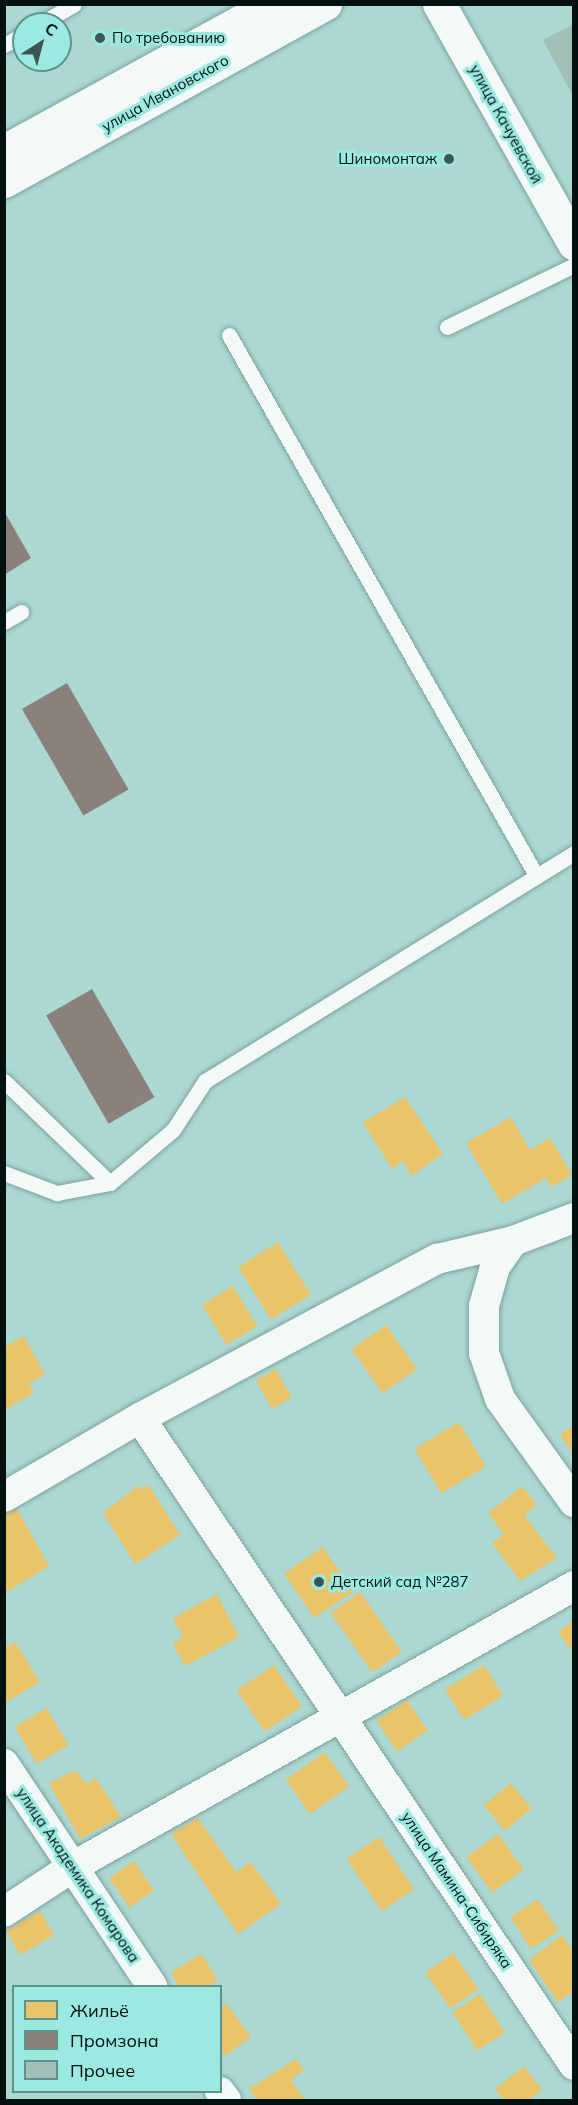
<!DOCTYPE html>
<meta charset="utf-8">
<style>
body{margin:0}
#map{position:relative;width:578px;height:2105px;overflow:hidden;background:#acd8d2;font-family:Mulish,sans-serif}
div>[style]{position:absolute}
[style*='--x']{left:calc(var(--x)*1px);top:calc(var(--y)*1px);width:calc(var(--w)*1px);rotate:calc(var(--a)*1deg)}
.homes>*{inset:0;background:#e9c46a;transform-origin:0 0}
.industry>*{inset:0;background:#8a817c;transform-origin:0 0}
.building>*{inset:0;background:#a0c0b8}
.roads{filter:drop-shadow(0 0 2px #7ea19d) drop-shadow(0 0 2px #7ea19d)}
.service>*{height:15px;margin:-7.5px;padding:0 7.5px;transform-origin:7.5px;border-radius:7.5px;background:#f3f9f8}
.minor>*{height:30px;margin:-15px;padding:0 15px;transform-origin:15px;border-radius:15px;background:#f3f9f8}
.tertiary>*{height:33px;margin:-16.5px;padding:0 16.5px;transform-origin:16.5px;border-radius:16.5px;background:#f3f9f8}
.dots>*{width:16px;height:16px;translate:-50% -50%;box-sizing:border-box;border:3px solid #9be9e0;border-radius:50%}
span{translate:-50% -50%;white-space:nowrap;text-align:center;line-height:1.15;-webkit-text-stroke:6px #9be9e0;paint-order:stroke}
.poi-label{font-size:15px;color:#00110f}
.left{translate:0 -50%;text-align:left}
.right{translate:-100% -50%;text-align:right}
.street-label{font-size:15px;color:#00110f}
.frame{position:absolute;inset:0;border:6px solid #00110f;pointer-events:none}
.legend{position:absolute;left:12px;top:1985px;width:210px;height:108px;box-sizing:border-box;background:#9be9e0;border:2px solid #5d938c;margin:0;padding:8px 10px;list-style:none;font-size:18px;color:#00110f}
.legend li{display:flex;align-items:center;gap:12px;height:30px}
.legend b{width:30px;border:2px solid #5d938c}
.north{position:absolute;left:12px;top:12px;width:60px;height:60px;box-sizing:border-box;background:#9be9e0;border:2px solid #5d938c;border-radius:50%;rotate:36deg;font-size:16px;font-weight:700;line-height:24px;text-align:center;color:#00110f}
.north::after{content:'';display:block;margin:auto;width:21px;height:27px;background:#3c5753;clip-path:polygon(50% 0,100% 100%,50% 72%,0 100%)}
</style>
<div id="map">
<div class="homes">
<i style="clip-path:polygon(405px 1097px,443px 1154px,411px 1176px,403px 1161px,392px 1169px,363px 1122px)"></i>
<i style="clip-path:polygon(511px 1117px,530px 1150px,550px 1138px,572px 1175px,551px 1187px,546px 1178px,502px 1204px,466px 1143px)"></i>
<i style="left:278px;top:1242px;width:62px;height:47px;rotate:58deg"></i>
<i style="left:233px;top:1286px;width:47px;height:36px;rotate:59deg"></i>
<i style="left:386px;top:1325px;width:54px;height:42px;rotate:55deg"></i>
<i style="clip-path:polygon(24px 1336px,45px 1374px,29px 1384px,34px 1393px,4px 1410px,4px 1347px)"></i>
<i style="left:276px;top:1369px;width:33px;height:23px;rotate:61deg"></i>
<i style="left:459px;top:1422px;width:52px;height:52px;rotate:59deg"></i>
<i style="clip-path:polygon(574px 1425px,574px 1455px,560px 1434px)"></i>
<i style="clip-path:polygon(139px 1485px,142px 1490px,149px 1485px,180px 1535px,135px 1564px,103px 1513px)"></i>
<i style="clip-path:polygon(522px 1486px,537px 1505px,524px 1515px,557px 1558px,520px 1581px,492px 1543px,504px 1534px,488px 1513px)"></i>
<i style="clip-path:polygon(16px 1507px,49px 1566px,5px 1593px,5px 1513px)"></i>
<i style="left:323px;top:1547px;width:54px;height:47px;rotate:56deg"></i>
<i style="left:360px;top:1592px;width:73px;height:36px;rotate:55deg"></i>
<i style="clip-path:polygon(217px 1594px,239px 1637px,185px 1666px,173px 1644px,183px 1636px,173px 1618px)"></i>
<i style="clip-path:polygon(574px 1620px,574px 1654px,558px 1632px)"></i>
<i style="clip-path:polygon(15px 1642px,40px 1682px,4px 1703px,4px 1649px)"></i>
<i style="left:274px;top:1665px;width:50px;height:45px;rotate:56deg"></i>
<i style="left:484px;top:1665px;width:36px;height:46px;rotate:58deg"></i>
<i style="left:407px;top:1700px;width:37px;height:37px;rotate:56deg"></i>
<i style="left:47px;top:1708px;width:43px;height:37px;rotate:60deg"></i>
<i style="left:325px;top:1752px;width:42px;height:48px;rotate:55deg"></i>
<i style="clip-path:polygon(76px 1770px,86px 1784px,96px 1778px,121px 1817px,80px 1839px,49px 1783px)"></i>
<i style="left:511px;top:1783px;width:33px;height:35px;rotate:51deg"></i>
<i style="clip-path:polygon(198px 1818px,236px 1872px,251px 1862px,281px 1904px,238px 1934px,171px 1834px)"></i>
<i style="left:498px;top:1834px;width:44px;height:39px;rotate:54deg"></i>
<i style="left:379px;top:1837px;width:63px;height:39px;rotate:56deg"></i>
<i style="left:134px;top:1861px;width:36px;height:30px;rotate:56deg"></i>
<i style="left:538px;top:1899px;width:38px;height:33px;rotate:57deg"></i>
<i style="left:40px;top:1911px;width:28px;height:39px;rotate:60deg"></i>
<i style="clip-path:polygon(562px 1935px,574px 1952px,574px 1991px,558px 2002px,529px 1960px)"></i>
<i style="left:453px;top:1953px;width:44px;height:34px;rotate:55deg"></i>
<i style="clip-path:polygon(202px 1954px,218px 1981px,207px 1986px,178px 1986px,171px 1972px)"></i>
<i style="left:480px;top:1994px;width:46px;height:33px;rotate:57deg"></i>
<i style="clip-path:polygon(227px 2004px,251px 2037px,225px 2056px,220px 2050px,220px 2009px)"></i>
<i style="clip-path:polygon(296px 2059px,304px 2070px,291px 2080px,305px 2100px,257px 2100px,249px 2089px)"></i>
<i style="clip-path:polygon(524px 2066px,542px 2090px,529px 2100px,504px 2100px,495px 2089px)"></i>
</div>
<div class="industry">
<i style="clip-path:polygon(4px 511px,31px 558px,4px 575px)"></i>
<i style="left:67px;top:683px;width:123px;height:52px;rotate:60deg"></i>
<i style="left:92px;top:989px;width:125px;height:53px;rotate:60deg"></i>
</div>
<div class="building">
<i style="clip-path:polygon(574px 24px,574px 98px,543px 40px)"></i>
</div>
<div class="roads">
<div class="service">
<i style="--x:40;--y:24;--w:39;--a:-30"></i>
<i style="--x:4;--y:45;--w:23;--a:-29"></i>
<i style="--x:447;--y:327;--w:141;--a:-26"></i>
<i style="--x:229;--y:335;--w:621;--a:60.38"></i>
<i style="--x:4;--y:622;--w:20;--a:-30"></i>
<i style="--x:4;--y:1081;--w:147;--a:43.9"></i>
<i style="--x:4;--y:1173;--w:57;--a:20.7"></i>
<i style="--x:57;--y:1193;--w:54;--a:-10.7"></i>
<i style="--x:110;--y:1183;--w:82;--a:-40.1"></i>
<i style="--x:173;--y:1130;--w:59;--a:-56.9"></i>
<i style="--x:205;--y:1081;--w:434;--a:-31.7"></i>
</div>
<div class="minor">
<i style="--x:513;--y:1241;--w:32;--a:125"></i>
<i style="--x:495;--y:1267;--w:41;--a:105.8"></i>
<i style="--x:484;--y:1306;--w:47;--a:90"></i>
<i style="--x:484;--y:1353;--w:49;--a:70.8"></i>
<i style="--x:500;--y:1399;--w:127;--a:54.3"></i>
<i style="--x:140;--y:1418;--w:779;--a:56.15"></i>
<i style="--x:4;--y:1497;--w:157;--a:-30.2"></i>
<i style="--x:140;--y:1418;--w:337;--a:-28.2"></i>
<i style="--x:437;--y:1259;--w:78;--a:-13.3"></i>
<i style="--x:513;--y:1241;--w:65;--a:-20.7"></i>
<i style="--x:4;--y:1764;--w:267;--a:56.3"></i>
<i style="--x:4;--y:1912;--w:84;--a:-33.3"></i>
<i style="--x:74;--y:1866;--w:573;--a:-29.25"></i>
<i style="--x:220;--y:2092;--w:10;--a:53"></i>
</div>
<div class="tertiary">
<i style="--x:439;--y:4;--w:275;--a:60.6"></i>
<i style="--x:4;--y:151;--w:307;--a:-28.7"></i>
<i style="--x:4;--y:181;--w:367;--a:-28.9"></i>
</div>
</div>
<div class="dots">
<i style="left:100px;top:38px;background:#3c5753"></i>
<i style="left:449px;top:159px;background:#3c5753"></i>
<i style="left:319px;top:1582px;background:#3c5753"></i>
</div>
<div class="poi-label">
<span class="left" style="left:112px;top:38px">По требованию</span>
<span class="right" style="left:437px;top:159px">Шиномонтаж</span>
<span class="left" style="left:331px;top:1582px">Детский сад №287</span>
</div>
<div class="street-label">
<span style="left:165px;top:93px;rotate:-29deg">улица Ивановского</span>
<span style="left:506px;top:124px;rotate:61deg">улица Качуевской</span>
<span style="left:78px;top:1875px;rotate:56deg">улица Академика Комарова</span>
<span style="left:457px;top:1890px;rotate:56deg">улица Мамина-Сибиряка</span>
</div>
<div class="frame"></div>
<ul class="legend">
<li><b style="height:16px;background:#e9c46a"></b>Жильё</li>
<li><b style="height:16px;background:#8a817c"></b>Промзона</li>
<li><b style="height:16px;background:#a0c0b8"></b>Прочее</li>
</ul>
<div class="north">С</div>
</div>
